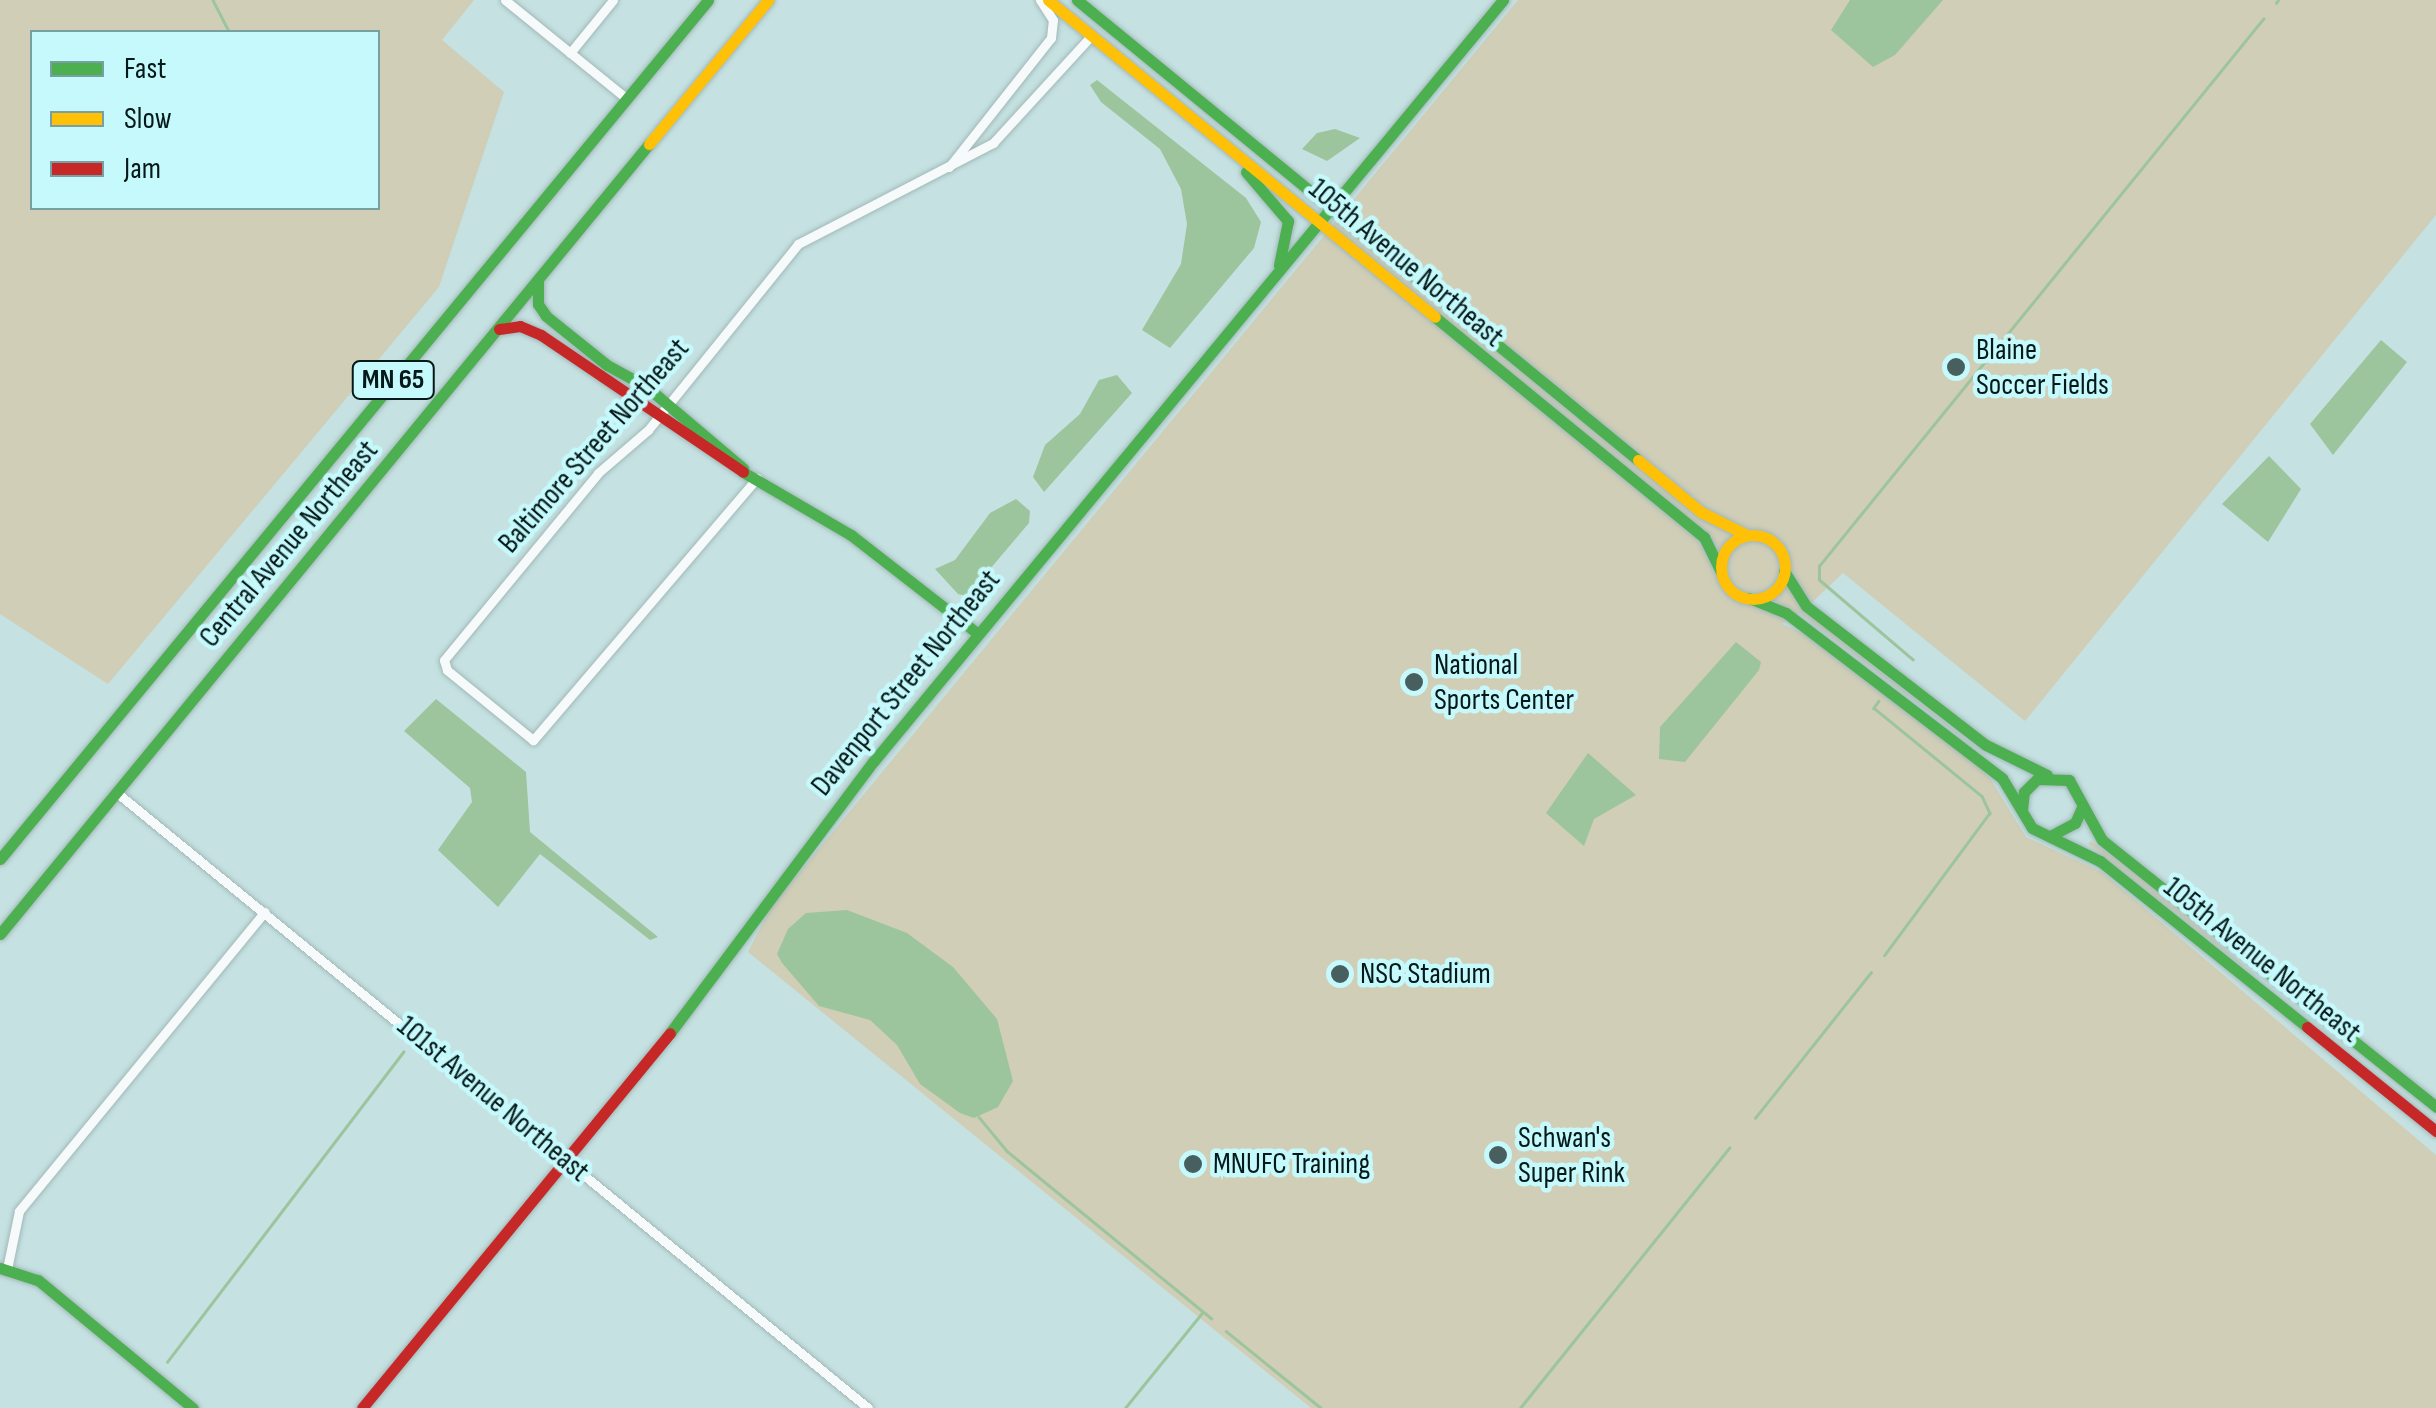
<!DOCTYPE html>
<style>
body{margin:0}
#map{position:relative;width:2436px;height:1408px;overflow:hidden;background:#c5e1e1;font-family:"Sofia Sans Condensed",sans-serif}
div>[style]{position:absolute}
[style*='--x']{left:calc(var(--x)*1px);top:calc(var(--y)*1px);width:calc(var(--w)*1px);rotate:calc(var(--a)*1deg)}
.green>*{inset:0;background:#d0ceb7}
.water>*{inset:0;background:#9cc59d}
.stream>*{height:2.5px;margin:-1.25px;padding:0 1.25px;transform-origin:1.25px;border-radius:1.25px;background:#9cc59d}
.roads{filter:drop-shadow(0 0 2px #a2b8b8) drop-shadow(0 0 2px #a2b8b8)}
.street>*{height:9px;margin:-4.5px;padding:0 4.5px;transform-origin:4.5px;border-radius:4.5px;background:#f6fafa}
.fast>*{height:11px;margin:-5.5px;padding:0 5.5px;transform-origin:5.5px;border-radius:5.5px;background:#4caf50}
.slow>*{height:11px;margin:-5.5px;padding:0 5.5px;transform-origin:5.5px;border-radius:5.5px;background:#ffc107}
.slow>.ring{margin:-5.5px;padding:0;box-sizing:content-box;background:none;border:11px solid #ffc107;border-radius:50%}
.jam>*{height:11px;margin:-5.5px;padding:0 5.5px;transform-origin:5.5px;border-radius:5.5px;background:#c62828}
.dots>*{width:28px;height:28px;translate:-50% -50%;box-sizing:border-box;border:5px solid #c5f9fb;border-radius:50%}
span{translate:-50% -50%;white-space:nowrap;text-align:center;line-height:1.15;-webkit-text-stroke:9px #c5f9fb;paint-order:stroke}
.shield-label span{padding:2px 8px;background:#c5f9fb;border:2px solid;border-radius:8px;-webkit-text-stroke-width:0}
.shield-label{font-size:28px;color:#05191a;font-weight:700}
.street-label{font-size:30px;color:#05191a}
.poi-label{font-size:30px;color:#05191a}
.left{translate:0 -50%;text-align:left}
.legend{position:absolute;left:30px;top:30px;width:350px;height:180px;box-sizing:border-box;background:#c5f9fb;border:2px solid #789fa1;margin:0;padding:12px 18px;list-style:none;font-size:30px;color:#05191a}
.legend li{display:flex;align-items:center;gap:20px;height:50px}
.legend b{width:50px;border:2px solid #789fa1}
</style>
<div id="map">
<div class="green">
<i style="clip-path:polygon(evenodd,0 0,474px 0,442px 40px,504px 92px,439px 287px,108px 684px,0 614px,0 0,32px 32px,378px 32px,378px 208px,32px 208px,32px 32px)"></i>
<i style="clip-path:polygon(1518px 0,2436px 0,2436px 215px,2025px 721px,1843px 573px,1803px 611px,2001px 767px,1799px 613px,1782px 624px,1827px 644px,1957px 746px,1990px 778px,2026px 837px,2102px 872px,2436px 1155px,2436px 1408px,1311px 1408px,748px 952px,771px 907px)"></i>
<i style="clip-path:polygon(2091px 841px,2161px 893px,2263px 982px,2088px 844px)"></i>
</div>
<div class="water">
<i style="clip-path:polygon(1850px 0,1943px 0,1895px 55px,1873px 67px,1831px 30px)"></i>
<i style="clip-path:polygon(1097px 80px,1246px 198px,1261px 222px,1254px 248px,1170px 348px,1142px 330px,1181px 264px,1187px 224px,1181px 189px,1160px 149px,1101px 102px,1090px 85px)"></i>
<i style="clip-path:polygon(1335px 129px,1360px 138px,1327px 161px,1302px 149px,1317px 133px)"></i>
<i style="clip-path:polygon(2381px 340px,2407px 362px,2333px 455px,2310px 424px)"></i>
<i style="clip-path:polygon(1117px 375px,1132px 393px,1044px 492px,1033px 477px,1045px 445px,1080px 414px,1099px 380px)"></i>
<i style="clip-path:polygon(2269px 456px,2301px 489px,2268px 542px,2222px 504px)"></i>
<i style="clip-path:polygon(1016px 499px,1030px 511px,1029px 523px,967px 596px,958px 594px,935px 569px,955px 560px,990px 513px)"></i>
<i style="clip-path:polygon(1736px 642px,1761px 662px,1759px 670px,1685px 762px,1659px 759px,1660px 727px)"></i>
<i style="clip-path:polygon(436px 699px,526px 772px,530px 832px,658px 937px,650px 940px,540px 854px,498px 907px,438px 850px,472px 802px,470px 788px,404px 731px)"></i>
<i style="clip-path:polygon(1588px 753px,1636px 795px,1594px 819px,1584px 846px,1546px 813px)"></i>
<i style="clip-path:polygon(847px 910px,907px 933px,953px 967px,997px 1019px,1013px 1081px,998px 1107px,974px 1118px,960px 1113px,920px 1084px,897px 1045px,870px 1020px,819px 1006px,782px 963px,777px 954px,788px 929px,806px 913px)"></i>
</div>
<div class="stream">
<i style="--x:213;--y:0;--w:36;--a:63"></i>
<i style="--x:2276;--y:3;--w:4;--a:-56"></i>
<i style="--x:1913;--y:660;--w:123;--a:-139.6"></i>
<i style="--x:1819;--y:580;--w:14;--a:-90"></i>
<i style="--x:1819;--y:566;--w:705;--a:-50.93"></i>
<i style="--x:1879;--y:701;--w:9;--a:126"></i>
<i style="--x:1874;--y:708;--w:139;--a:39.2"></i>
<i style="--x:1982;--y:796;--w:19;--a:65"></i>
<i style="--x:1990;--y:813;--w:177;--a:126.5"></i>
<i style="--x:979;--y:1117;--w:44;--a:50.5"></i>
<i style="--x:1007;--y:1151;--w:264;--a:39.3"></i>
<i style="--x:1755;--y:1118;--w:186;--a:-51.5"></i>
<i style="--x:1226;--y:1331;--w:122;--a:39"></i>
<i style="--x:167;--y:1362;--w:390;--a:-52.7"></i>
<i style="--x:1125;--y:1408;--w:122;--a:-51"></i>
<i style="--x:1520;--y:1408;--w:334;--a:-51.2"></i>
</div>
<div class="roads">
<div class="street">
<i style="--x:505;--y:0;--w:156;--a:39"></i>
<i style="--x:570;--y:53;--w:68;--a:-50.9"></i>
<i style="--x:949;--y:167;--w:164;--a:-51.7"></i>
<i style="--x:1051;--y:38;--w:18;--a:-84"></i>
<i style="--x:1053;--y:20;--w:24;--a:-123"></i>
<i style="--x:757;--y:478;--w:345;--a:130.5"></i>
<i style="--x:533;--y:740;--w:111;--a:-140.9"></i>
<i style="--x:447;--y:670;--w:10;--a:-107"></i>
<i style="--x:444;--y:660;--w:242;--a:-50.5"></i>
<i style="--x:598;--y:473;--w:66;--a:-40.7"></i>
<i style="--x:648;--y:430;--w:239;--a:-51.1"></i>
<i style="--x:798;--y:244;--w:220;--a:-27.4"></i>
<i style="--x:993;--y:143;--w:145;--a:-47.5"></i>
<i style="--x:116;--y:792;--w:972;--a:39.32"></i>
<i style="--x:7;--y:1269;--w:59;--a:-78.3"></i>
<i style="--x:19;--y:1211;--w:387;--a:-50.6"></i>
</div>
<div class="fast">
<i style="--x:1077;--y:0;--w:725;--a:39.35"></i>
<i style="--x:1246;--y:172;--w:65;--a:49.4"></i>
<i style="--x:1288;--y:221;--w:45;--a:101.6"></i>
<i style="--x:538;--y:281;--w:23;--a:90"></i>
<i style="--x:538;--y:304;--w:14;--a:56"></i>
<i style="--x:546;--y:316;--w:78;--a:38.8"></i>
<i style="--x:607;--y:365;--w:46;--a:28.8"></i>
<i style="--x:647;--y:387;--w:126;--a:40.2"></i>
<i style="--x:1435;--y:317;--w:348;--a:39.3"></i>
<i style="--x:1704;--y:537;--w:39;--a:64"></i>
<i style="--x:743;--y:472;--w:125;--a:30.3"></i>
<i style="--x:851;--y:535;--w:161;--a:37.9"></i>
<i style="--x:1784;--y:571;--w:41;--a:57.8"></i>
<i style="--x:1806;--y:606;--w:227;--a:37.7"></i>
<i style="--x:1986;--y:745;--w:68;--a:26.2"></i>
<i style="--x:1749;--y:598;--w:40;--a:22"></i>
<i style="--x:1786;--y:613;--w:272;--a:37.4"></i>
<i style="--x:2002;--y:778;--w:58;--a:59"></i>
<i style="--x:2032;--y:828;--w:76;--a:25.9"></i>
<i style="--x:2100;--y:861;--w:265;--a:38.7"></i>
<i style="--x:2022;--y:810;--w:18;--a:-84"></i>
<i style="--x:2024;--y:792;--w:18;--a:-45"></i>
<i style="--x:2037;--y:779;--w:32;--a:2"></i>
<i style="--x:2069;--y:780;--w:68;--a:61.2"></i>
<i style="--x:2102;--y:840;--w:428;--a:38.6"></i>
<i style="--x:2052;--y:835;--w:26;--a:-28"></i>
<i style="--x:2075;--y:823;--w:17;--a:-66"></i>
<i style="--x:0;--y:859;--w:1113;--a:-50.5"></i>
<i style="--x:0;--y:934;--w:1022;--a:-50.6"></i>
<i style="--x:670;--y:1033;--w:339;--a:-53.2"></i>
<i style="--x:873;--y:762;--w:989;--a:-50.42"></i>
<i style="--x:0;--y:1268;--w:40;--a:18"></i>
<i style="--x:38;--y:1280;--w:201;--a:39.6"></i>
</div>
<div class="slow">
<i style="--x:1048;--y:0;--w:500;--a:39.32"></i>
<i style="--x:649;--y:144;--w:187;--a:-50.4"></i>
<i style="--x:1638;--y:460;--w:82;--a:39.5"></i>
<i style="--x:1701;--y:512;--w:51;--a:26.6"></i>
<i class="ring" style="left:1721px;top:535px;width:53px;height:53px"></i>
</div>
<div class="jam">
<i style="--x:499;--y:329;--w:21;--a:-8"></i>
<i style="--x:520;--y:326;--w:23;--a:23"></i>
<i style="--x:541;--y:335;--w:244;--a:34.1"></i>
<i style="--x:2307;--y:1027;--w:166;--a:38.9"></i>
<i style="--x:362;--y:1408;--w:485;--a:-50.6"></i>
</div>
</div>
<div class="dots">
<i style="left:1956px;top:367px;background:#485f60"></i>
<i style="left:1414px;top:682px;background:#485f60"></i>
<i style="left:1340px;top:974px;background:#485f60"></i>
<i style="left:1498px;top:1155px;background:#485f60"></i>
<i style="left:1193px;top:1164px;background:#485f60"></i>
</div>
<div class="shield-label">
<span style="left:393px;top:380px">MN 65</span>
</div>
<div class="street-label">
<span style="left:1406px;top:263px;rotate:40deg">105th Avenue Northeast</span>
<span style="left:594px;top:446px;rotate:-49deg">Baltimore Street Northeast</span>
<span style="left:289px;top:544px;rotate:-50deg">Central Avenue Northeast</span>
<span style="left:906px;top:683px;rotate:-51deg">Davenport Street Northeast</span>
<span style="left:2262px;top:960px;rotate:39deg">105th Avenue Northeast</span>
<span style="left:493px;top:1099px;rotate:40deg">101st Avenue Northeast</span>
</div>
<div class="poi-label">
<span class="left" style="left:1976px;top:367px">Blaine<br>Soccer Fields</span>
<span class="left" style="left:1434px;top:682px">National<br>Sports Center</span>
<span class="left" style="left:1360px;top:974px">NSC Stadium</span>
<span class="left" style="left:1518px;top:1155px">Schwan's<br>Super Rink</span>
<span class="left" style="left:1213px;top:1164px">MNUFC Training</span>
</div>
<ul class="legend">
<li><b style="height:12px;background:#4caf50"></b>Fast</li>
<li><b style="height:12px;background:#ffc107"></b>Slow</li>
<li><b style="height:12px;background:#c62828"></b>Jam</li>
</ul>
</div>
